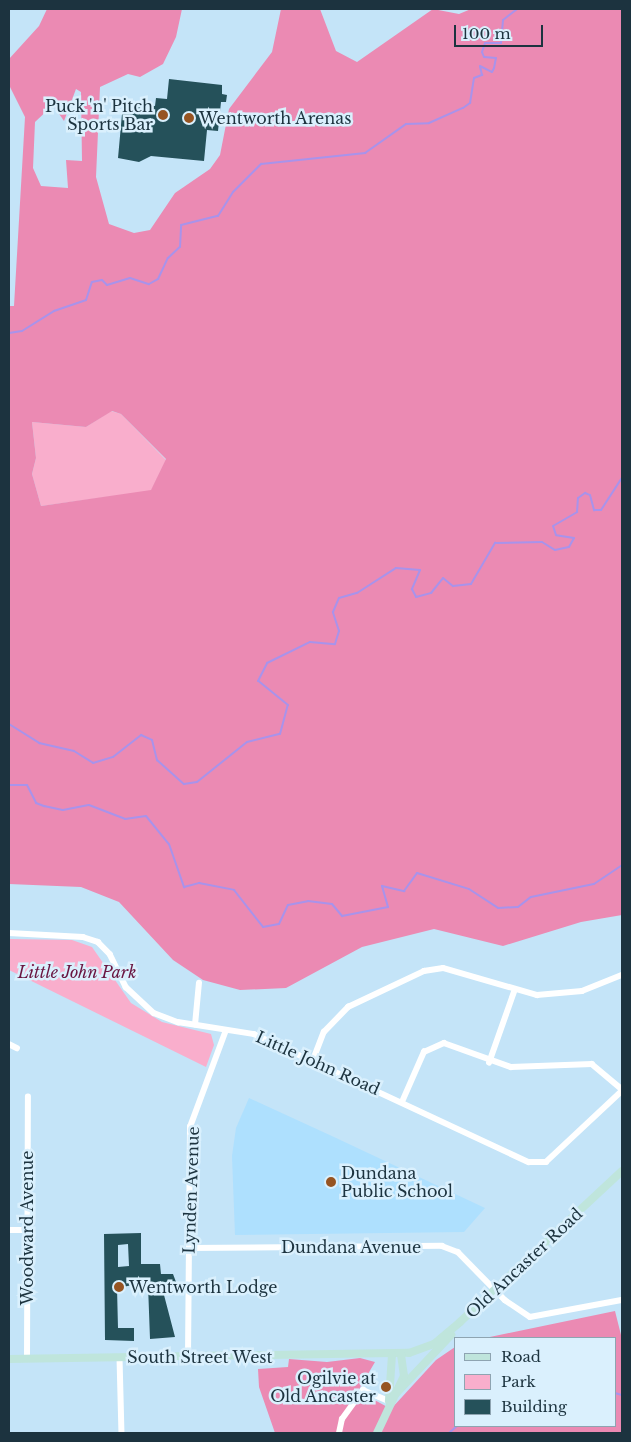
<!DOCTYPE html>
<style>
body{margin:0}
#map{position:relative;width:631px;height:1442px;overflow:hidden;background:#c4e4f8;font-family:"Libre Baskerville",serif}
div>[style]{position:absolute}
[style*='--x']{left:calc(var(--x)*1px);top:calc(var(--y)*1px);width:calc(var(--w)*1px);rotate:calc(var(--a)*1deg)}
.built>*{inset:0;background:#aee0fe}
.green>*{inset:0;background:#f9aecc}
.forest>*{inset:0;background:#eb8ab3}
.stream>*{height:2px;margin:-1px;padding:0 1px;transform-origin:1px;border-radius:1px;background:#a893eb}
.building>*{inset:0;background:#25515a}
.street>*{height:5.5px;margin:-2.75px;padding:0 2.75px;transform-origin:2.75px;border-radius:2.75px;background:#fff}
.secondary>*{height:8px;margin:-4px;padding:0 4px;transform-origin:4px;border-radius:4px;background:#bfe5dc}
.dots>*{width:14px;height:14px;translate:-50% -50%;box-sizing:border-box;border:2px solid #daf0fd;border-radius:50%}
span{translate:-50% -50%;white-space:nowrap;text-align:center;line-height:1.15;-webkit-text-stroke:5px #daf0fd;paint-order:stroke}
.poi-label{font-size:16px;color:#1c333f}
.right{translate:-100% -50%;text-align:right}
.left{translate:0 -50%;text-align:left}
.park-label{font-size:16px;color:#6a1541;font-style:italic}
.street-label{font-size:16px;color:#1c333f}
.frame{position:absolute;inset:0;border:10px solid #1c333f;pointer-events:none}
.legend{position:absolute;left:454px;top:1337px;width:162px;height:90px;box-sizing:border-box;background:#daf0fd;border:1px solid #8ea4b1;margin:0;padding:6px 9px;list-style:none;font-size:15px;color:#1c333f}
.legend li{display:flex;align-items:center;gap:10px;height:25px}
.legend b{width:25px;border:1px solid #8ea4b1}
.scale{position:absolute;left:454px;top:25px;width:89px;height:22px;box-sizing:border-box;border:2px solid #1c333f;border-top:0;padding-left:6px;font-size:15px;line-height:18px;white-space:nowrap;color:#1c333f;-webkit-text-stroke:4px #daf0fd;paint-order:stroke}
</style>
<div id="map">
<div class="built">
<i style="clip-path:polygon(249px 1098px,334px 1137px,485px 1208px,464px 1232px,235px 1235px,232px 1156px,236px 1128px)"></i>
</div>
<div class="green">
<i style="clip-path:polygon(111px 411px,121px 414px,166px 460px,151px 491px,41px 506px,32px 474px,36px 458px,32px 422px,86px 427px)"></i>
<i style="clip-path:polygon(9px 939px,72px 940px,92px 947px,131px 1003px,162px 1022px,211px 1034px,214px 1045px,206px 1067px,9px 970px)"></i>
</div>
<div class="forest">
<i style="clip-path:polygon(evenodd,47px 9px,182px 9px,176px 37px,163px 64px,140px 77px,128px 74px,100px 87px,96px 177px,109px 224px,134px 233px,150px 230px,175px 193px,210px 169px,220px 155px,229px 109px,272px 52px,281px 9px,320px 9px,336px 51px,357px 62px,433px 9px,459px 14px,471px 9px,622px 9px,622px 915px,581px 922px,503px 946px,434px 929px,362px 947px,286px 988px,240px 990px,203px 980px,173px 960px,119px 902px,81px 887px,9px 884px,9px 306px,14px 306px,25px 117px,9px 85px,9px 59px,39px 26px,47px 9px,76px 89px,81px 92px,82px 161px,66px 160px,68px 188px,41px 186px,33px 168px,35px 122px,53px 105px,64px 121px,76px 89px,47px 9px,112px 411px,121px 414px,166px 459px,151px 490px,41px 506px,32px 474px,36px 458px,32px 422px,86px 427px,112px 411px)"></i>
<i style="clip-path:polygon(615px 1311px,622px 1339px,622px 1433px,275px 1433px,259px 1387px,258px 1369px,288px 1367px,289px 1359px,327px 1362px,360px 1358px,375px 1362px,358px 1391px,391px 1409px,436px 1360px,455px 1347px,455px 1426px,615px 1426px,615px 1338px,485px 1338px)"></i>
</div>
<div class="stream">
<i style="--x:555;--y:9;--w:13;--a:0"></i>
<i style="--x:9;--y:333;--w:13;--a:-9"></i>
<i style="--x:22;--y:331;--w:38;--a:-32"></i>
<i style="--x:54;--y:311;--w:34;--a:-19"></i>
<i style="--x:86;--y:300;--w:19;--a:-72"></i>
<i style="--x:92;--y:282;--w:10;--a:-11"></i>
<i style="--x:102;--y:280;--w:7;--a:45"></i>
<i style="--x:107;--y:285;--w:24;--a:-17"></i>
<i style="--x:130;--y:278;--w:20;--a:18"></i>
<i style="--x:149;--y:284;--w:10;--a:-29"></i>
<i style="--x:158;--y:279;--w:23;--a:-65"></i>
<i style="--x:168;--y:258;--w:16;--a:-43"></i>
<i style="--x:180;--y:247;--w:22;--a:-87"></i>
<i style="--x:181;--y:225;--w:38;--a:-14"></i>
<i style="--x:218;--y:216;--w:28;--a:-58"></i>
<i style="--x:233;--y:192;--w:40;--a:-45"></i>
<i style="--x:261;--y:164;--w:105;--a:-6"></i>
<i style="--x:365;--y:153;--w:50;--a:-35.3"></i>
<i style="--x:406;--y:124;--w:23;--a:-2"></i>
<i style="--x:429;--y:123;--w:37;--a:-24"></i>
<i style="--x:463;--y:108;--w:9;--a:-36"></i>
<i style="--x:470;--y:103;--w:25;--a:-81"></i>
<i style="--x:474;--y:78;--w:9;--a:-21"></i>
<i style="--x:482;--y:75;--w:9;--a:-103"></i>
<i style="--x:480;--y:66;--w:13;--a:27"></i>
<i style="--x:492;--y:72;--w:4;--a:-63"></i>
<i style="--x:494;--y:68;--w:10;--a:-79"></i>
<i style="--x:496;--y:58;--w:12;--a:-175"></i>
<i style="--x:484;--y:57;--w:5;--a:-112"></i>
<i style="--x:482;--y:52;--w:9;--a:-72"></i>
<i style="--x:485;--y:43;--w:16;--a:0"></i>
<i style="--x:501;--y:43;--w:23;--a:-85"></i>
<i style="--x:503;--y:20;--w:18;--a:-38"></i>
<i style="--x:9;--y:724;--w:36;--a:32"></i>
<i style="--x:39;--y:743;--w:36;--a:13"></i>
<i style="--x:74;--y:751;--w:22;--a:32"></i>
<i style="--x:93;--y:763;--w:21;--a:-17"></i>
<i style="--x:113;--y:757;--w:36;--a:-38"></i>
<i style="--x:141;--y:735;--w:12;--a:24"></i>
<i style="--x:152;--y:740;--w:21;--a:76"></i>
<i style="--x:157;--y:760;--w:36;--a:42"></i>
<i style="--x:184;--y:784;--w:13;--a:-9"></i>
<i style="--x:197;--y:782;--w:64;--a:-38.7"></i>
<i style="--x:247;--y:742;--w:34;--a:-14"></i>
<i style="--x:280;--y:734;--w:30;--a:-75"></i>
<i style="--x:288;--y:705;--w:38;--a:-141"></i>
<i style="--x:258;--y:681;--w:20;--a:-63"></i>
<i style="--x:267;--y:663;--w:48;--a:-26"></i>
<i style="--x:310;--y:642;--w:25;--a:5"></i>
<i style="--x:335;--y:644;--w:14;--a:-73"></i>
<i style="--x:339;--y:631;--w:20;--a:-108"></i>
<i style="--x:333;--y:612;--w:15;--a:-67"></i>
<i style="--x:339;--y:598;--w:19;--a:-16"></i>
<i style="--x:357;--y:593;--w:46;--a:-32.7"></i>
<i style="--x:396;--y:568;--w:24;--a:5"></i>
<i style="--x:420;--y:570;--w:21;--a:113"></i>
<i style="--x:412;--y:589;--w:9;--a:63"></i>
<i style="--x:416;--y:597;--w:16;--a:-15"></i>
<i style="--x:431;--y:593;--w:19;--a:-51"></i>
<i style="--x:443;--y:578;--w:13;--a:39"></i>
<i style="--x:453;--y:586;--w:18;--a:-6"></i>
<i style="--x:471;--y:584;--w:48;--a:-59.7"></i>
<i style="--x:495;--y:543;--w:47;--a:-1.2"></i>
<i style="--x:542;--y:542;--w:15;--a:32"></i>
<i style="--x:555;--y:550;--w:14;--a:-12"></i>
<i style="--x:569;--y:547;--w:10;--a:-61"></i>
<i style="--x:574;--y:538;--w:18;--a:-171"></i>
<i style="--x:556;--y:535;--w:9;--a:-108"></i>
<i style="--x:553;--y:526;--w:28;--a:-30"></i>
<i style="--x:577;--y:512;--w:14;--a:-86"></i>
<i style="--x:578;--y:498;--w:9;--a:-36"></i>
<i style="--x:585;--y:493;--w:5;--a:22"></i>
<i style="--x:590;--y:495;--w:16;--a:75"></i>
<i style="--x:594;--y:510;--w:7;--a:0"></i>
<i style="--x:601;--y:510;--w:38;--a:-57"></i>
<i style="--x:9;--y:785;--w:18;--a:0"></i>
<i style="--x:27;--y:785;--w:20;--a:63"></i>
<i style="--x:36;--y:803;--w:9;--a:21"></i>
<i style="--x:44;--y:806;--w:19;--a:12"></i>
<i style="--x:63;--y:810;--w:26;--a:-11"></i>
<i style="--x:89;--y:805;--w:39;--a:21"></i>
<i style="--x:125;--y:819;--w:21;--a:-8"></i>
<i style="--x:146;--y:816;--w:36;--a:51"></i>
<i style="--x:169;--y:844;--w:46;--a:70.8"></i>
<i style="--x:184;--y:887;--w:16;--a:-15"></i>
<i style="--x:199;--y:883;--w:36;--a:11"></i>
<i style="--x:234;--y:890;--w:47;--a:51.9"></i>
<i style="--x:263;--y:927;--w:16;--a:-11"></i>
<i style="--x:279;--y:924;--w:21;--a:-65"></i>
<i style="--x:288;--y:905;--w:20;--a:-11"></i>
<i style="--x:308;--y:901;--w:24;--a:7"></i>
<i style="--x:332;--y:904;--w:16;--a:50"></i>
<i style="--x:342;--y:916;--w:47;--a:-11.1"></i>
<i style="--x:388;--y:907;--w:22;--a:-106"></i>
<i style="--x:382;--y:886;--w:23;--a:13"></i>
<i style="--x:404;--y:891;--w:22;--a:-54"></i>
<i style="--x:417;--y:873;--w:54;--a:17.1"></i>
<i style="--x:469;--y:889;--w:35;--a:33"></i>
<i style="--x:498;--y:908;--w:20;--a:-3"></i>
<i style="--x:518;--y:907;--w:16;--a:-38"></i>
<i style="--x:531;--y:897;--w:64;--a:-11.7"></i>
<i style="--x:594;--y:884;--w:34;--a:-34"></i>
<i style="--x:615;--y:1393;--w:7;--a:16"></i>
<i style="--x:449;--y:1433;--w:11;--a:-41"></i>
</div>
<div class="building">
<i style="clip-path:polygon(169px 79px,222px 85px,222px 94px,227px 95px,226px 102px,221px 102px,218px 131px,207px 130px,204px 161px,151px 156px,139px 162px,118px 158px,123px 103px,155px 106px,156px 98px,167px 99px)"></i>
<i style="clip-path:polygon(evenodd,141px 1233px,141px 1264px,160px 1264px,161px 1274px,173px 1274px,176px 1282px,164px 1295px,175px 1337px,150px 1339px,148px 1285px,133px 1285px,117px 1288px,118px 1328px,134px 1328px,134px 1341px,105px 1340px,104px 1234px,141px 1233px,128px 1244px,129px 1266px,118px 1267px,118px 1245px,128px 1244px)"></i>
</div>
<div class="street">
<i style="--x:9;--y:933;--w:74;--a:3.1"></i>
<i style="--x:83;--y:937;--w:16;--a:18"></i>
<i style="--x:98;--y:942;--w:17;--a:45"></i>
<i style="--x:110;--y:954;--w:37;--a:64"></i>
<i style="--x:126;--y:987;--w:38;--a:43"></i>
<i style="--x:154;--y:1013;--w:26;--a:21"></i>
<i style="--x:178;--y:1022;--w:77;--a:9"></i>
<i style="--x:254;--y:1034;--w:303;--a:25"></i>
<i style="--x:529;--y:1162;--w:17;--a:0"></i>
<i style="--x:546;--y:1162;--w:104;--a:-43.1"></i>
<i style="--x:195;--y:1025;--w:42;--a:-84.6"></i>
<i style="--x:9;--y:1044;--w:9;--a:27"></i>
<i style="--x:313;--y:1060;--w:30;--a:-69"></i>
<i style="--x:324;--y:1032;--w:35;--a:-46"></i>
<i style="--x:348;--y:1007;--w:84;--a:-25.3"></i>
<i style="--x:424;--y:971;--w:19;--a:-9"></i>
<i style="--x:443;--y:968;--w:98;--a:16"></i>
<i style="--x:537;--y:995;--w:45;--a:-5.1"></i>
<i style="--x:582;--y:991;--w:43;--a:-21.8"></i>
<i style="--x:489;--y:1063;--w:75;--a:-70.6"></i>
<i style="--x:402;--y:1102;--w:55;--a:-66.3"></i>
<i style="--x:424;--y:1052;--w:22;--a:-24"></i>
<i style="--x:444;--y:1043;--w:71;--a:19.7"></i>
<i style="--x:511;--y:1067;--w:81;--a:-2.1"></i>
<i style="--x:592;--y:1064;--w:39;--a:40"></i>
<i style="--x:9;--y:1230;--w:19;--a:0"></i>
<i style="--x:189;--y:1248;--w:253;--a:-0.5"></i>
<i style="--x:442;--y:1246;--w:17;--a:21"></i>
<i style="--x:458;--y:1252;--w:67;--a:45.6"></i>
<i style="--x:505;--y:1300;--w:30;--a:34"></i>
<i style="--x:530;--y:1317;--w:94;--a:-10.5"></i>
<i style="--x:188;--y:1357;--w:230;--a:-89.5"></i>
<i style="--x:190;--y:1127;--w:103;--a:-69.6"></i>
<i style="--x:120;--y:1358;--w:75;--a:88.5"></i>
<i style="--x:27;--y:1359;--w:262;--a:-89.8"></i>
<i style="--x:339;--y:1433;--w:14;--a:-78"></i>
<i style="--x:342;--y:1419;--w:36;--a:-54"></i>
<i style="--x:363;--y:1390;--w:28;--a:23"></i>
</div>
<div class="secondary">
<i style="--x:9;--y:1359;--w:400;--a:-0.9"></i>
<i style="--x:409;--y:1353;--w:27;--a:-20"></i>
<i style="--x:434;--y:1344;--w:34;--a:-40"></i>
<i style="--x:460;--y:1322;--w:221;--a:-43"></i>
<i style="--x:389;--y:1400;--w:45;--a:-86.2"></i>
<i style="--x:389;--y:1401;--w:91;--a:-46.8"></i>
<i style="--x:377;--y:1433;--w:63;--a:-64.7"></i>
<i style="--x:404;--y:1376;--w:21;--a:-98"></i>
</div>
<div class="dots">
<i style="left:163px;top:115px;background:#965422"></i>
<i style="left:189px;top:118px;background:#965422"></i>
<i style="left:331px;top:1182px;background:#965422"></i>
<i style="left:119px;top:1287px;background:#965422"></i>
<i style="left:386px;top:1387px;background:#965422"></i>
</div>
<div class="poi-label">
<span class="right" style="left:153px;top:115px">Puck 'n' Pitch<br>Sports Bar</span>
<span class="left" style="left:199px;top:118px">Wentworth Arenas</span>
<span class="left" style="left:341px;top:1182px">Dundana<br>Public School</span>
<span class="left" style="left:129px;top:1287px">Wentworth Lodge</span>
<span class="right" style="left:376px;top:1387px">Ogilvie at<br>Old Ancaster</span>
</div>
<div class="park-label">
<span style="left:77px;top:972px">Little John Park</span>
</div>
<div class="street-label">
<span style="left:318px;top:1063px;rotate:24deg">Little John Road</span>
<span style="left:191px;top:1190px;rotate:-88deg">Lynden Avenue</span>
<span style="left:27px;top:1228px;rotate:-90deg">Woodward Avenue</span>
<span style="left:351px;top:1247px">Dundana Avenue</span>
<span style="left:524px;top:1263px;rotate:-43deg">Old Ancaster Road</span>
<span style="left:200px;top:1357px">South Street West</span>
</div>
<div class="frame"></div>
<ul class="legend">
<li><b style="height:6px;background:#bfe5dc"></b>Road</li>
<li><b style="height:14px;background:#f9aecc"></b>Park</li>
<li><b style="height:14px;background:#25515a"></b>Building</li>
</ul>
<div class="scale">100 m</div>
</div>
